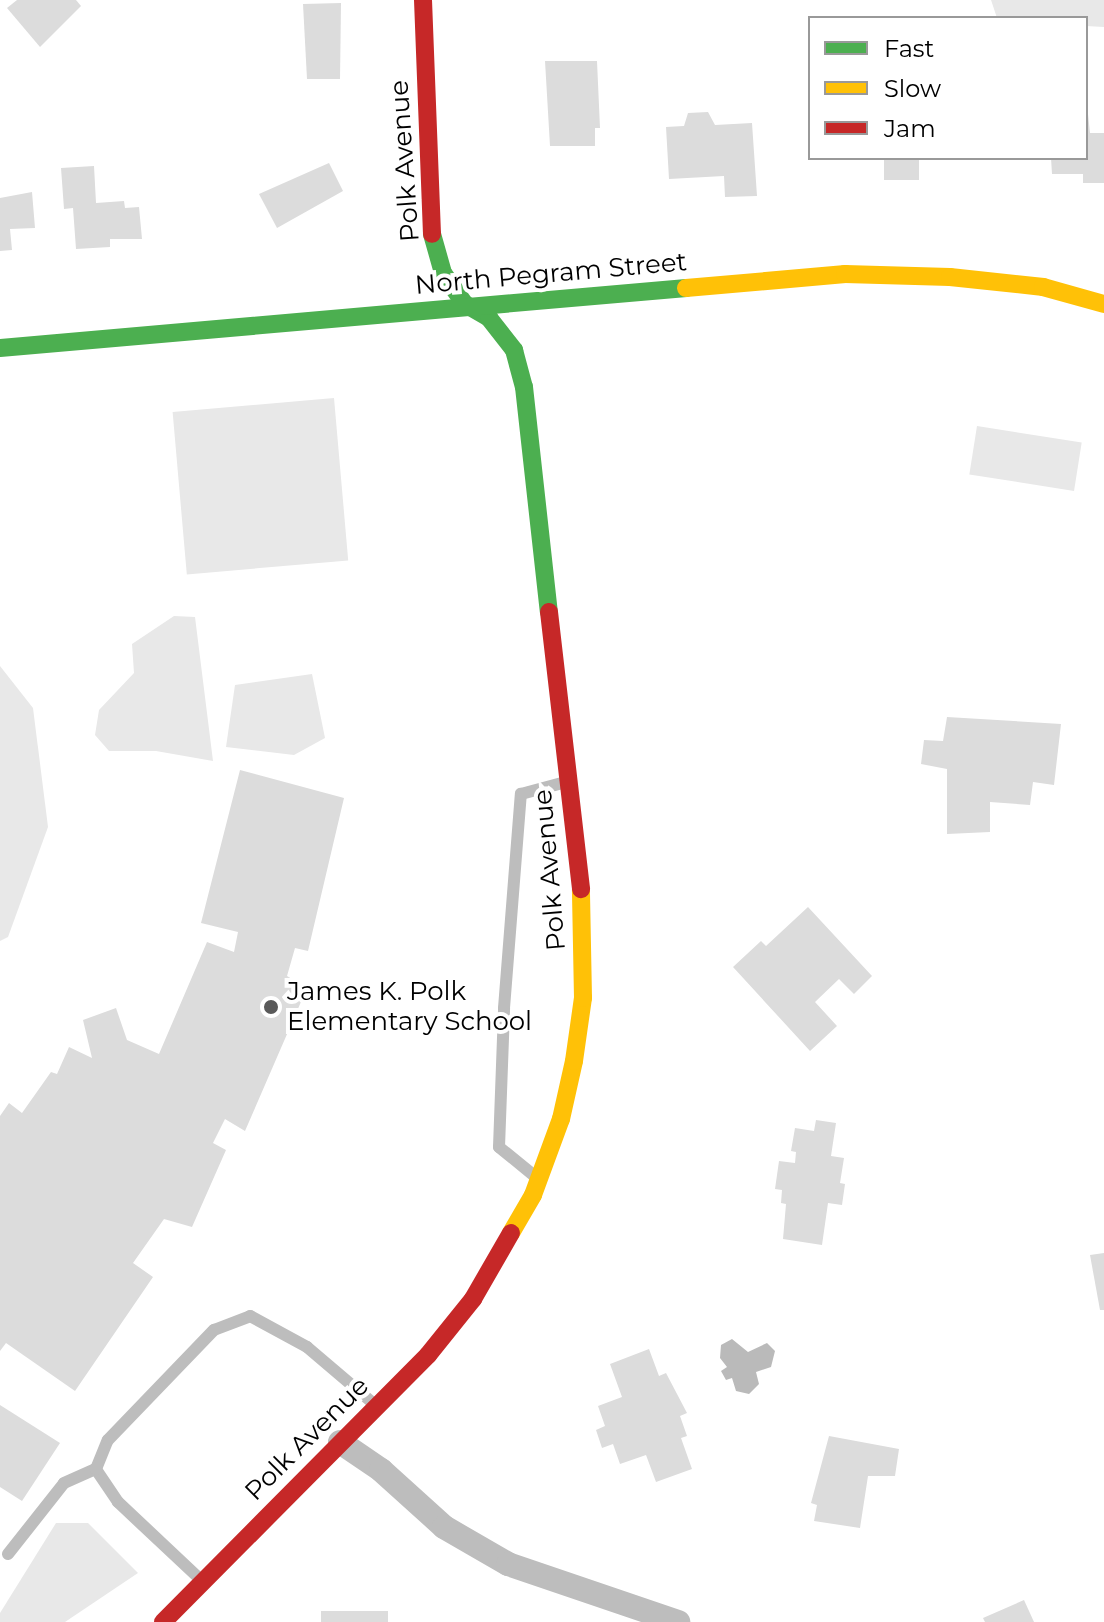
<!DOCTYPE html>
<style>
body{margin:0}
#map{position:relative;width:1104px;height:1622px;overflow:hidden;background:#fff;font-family:Montserrat,sans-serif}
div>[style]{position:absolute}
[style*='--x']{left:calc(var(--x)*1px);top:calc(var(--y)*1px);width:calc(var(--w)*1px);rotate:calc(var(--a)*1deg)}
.green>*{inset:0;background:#e8e8e8;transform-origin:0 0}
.water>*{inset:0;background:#bababa}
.building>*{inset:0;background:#dcdcdc;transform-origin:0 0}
.lane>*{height:12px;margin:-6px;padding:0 6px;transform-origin:6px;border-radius:6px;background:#bdbdbd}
.street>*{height:24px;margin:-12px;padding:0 12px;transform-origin:12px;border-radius:12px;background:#bdbdbd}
.fast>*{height:18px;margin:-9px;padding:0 9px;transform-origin:9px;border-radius:9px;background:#4caf50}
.slow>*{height:18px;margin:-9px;padding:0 9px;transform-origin:9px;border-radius:9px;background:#ffc107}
.jam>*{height:18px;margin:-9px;padding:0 9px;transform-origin:9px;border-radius:9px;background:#c62828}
.dots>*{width:22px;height:22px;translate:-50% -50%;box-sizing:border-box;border:4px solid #fff;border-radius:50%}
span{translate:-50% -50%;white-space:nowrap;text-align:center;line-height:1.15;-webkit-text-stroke:8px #fff;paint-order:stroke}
.street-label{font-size:26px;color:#000}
.poi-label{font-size:26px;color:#000}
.left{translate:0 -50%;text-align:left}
.legend{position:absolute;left:808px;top:16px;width:280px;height:144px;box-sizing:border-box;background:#fff;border:2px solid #999;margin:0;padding:10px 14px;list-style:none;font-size:24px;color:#000}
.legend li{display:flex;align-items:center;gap:16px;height:40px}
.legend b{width:40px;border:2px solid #999}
</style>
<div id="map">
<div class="green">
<i style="clip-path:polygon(991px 0,1104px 0,1104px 27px,1086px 26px,1086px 18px,997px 18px)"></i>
<i style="left:334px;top:398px;width:163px;height:162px;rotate:85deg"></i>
<i style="left:977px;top:426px;width:106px;height:49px;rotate:9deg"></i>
<i style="clip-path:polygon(174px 616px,195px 617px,213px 761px,156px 751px,109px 751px,95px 735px,99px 710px,134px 673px,132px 644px)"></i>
<i style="clip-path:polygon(0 666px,33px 708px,48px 827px,8px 937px,0 941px)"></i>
<i style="clip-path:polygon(312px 674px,325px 738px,294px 755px,226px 747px,235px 685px)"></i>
<i style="clip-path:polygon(56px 1523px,88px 1523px,138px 1573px,65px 1622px,0 1622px,0 1613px)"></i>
</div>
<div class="water">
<i style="clip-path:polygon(732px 1339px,748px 1352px,767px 1343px,775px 1351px,771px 1367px,756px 1372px,759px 1384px,749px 1394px,736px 1391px,732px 1378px,726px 1380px,721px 1371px,727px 1367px,720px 1358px,721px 1345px)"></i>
</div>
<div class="building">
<i style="clip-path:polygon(17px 0,76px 0,81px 6px,40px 47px,7px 8px)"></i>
<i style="clip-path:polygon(341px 3px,340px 79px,307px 79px,303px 4px)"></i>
<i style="clip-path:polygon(545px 61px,597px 61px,600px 128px,595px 128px,595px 146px,550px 146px)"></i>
<i style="clip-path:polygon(1086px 95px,1090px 133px,1104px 133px,1104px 183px,1083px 183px,1083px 174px,1052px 174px,1051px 158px,1086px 158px)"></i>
<i style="clip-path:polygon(708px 112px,715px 125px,752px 123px,757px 196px,725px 197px,724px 176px,669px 179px,666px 127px,684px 126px,688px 113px)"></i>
<i style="left:884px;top:158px;width:35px;height:22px"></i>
<i style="clip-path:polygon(329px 163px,343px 191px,277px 228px,259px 194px)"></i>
<i style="clip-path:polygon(94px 166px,96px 203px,124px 201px,125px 208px,139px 207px,142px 239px,110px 239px,110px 247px,76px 249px,73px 208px,64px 209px,61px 168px)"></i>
<i style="clip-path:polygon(32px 192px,35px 228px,10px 229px,12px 250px,0 251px,0 198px)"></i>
<i style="clip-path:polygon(947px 717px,1061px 724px,1054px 785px,1033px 782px,1030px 805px,990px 802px,990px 832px,947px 834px,947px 769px,921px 764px,924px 740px,943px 741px)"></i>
<i style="clip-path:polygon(240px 770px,344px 798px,308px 951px,295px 948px,287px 976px,307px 988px,245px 1131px,225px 1119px,213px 1143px,226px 1150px,192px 1227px,164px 1219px,133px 1263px,153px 1277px,75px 1391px,6px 1343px,0 1351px,0 1116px,9px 1103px,22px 1113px,51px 1072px,57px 1074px,69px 1047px,92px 1058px,83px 1020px,116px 1008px,127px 1040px,159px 1054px,207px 942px,234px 952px,238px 932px,201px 923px)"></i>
<i style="clip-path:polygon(808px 907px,872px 976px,854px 994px,839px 979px,815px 1002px,837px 1026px,810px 1051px,733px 967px,761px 941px,766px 946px)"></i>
<i style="clip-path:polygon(816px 1120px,836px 1123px,831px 1156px,844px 1158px,840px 1183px,845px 1184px,842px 1205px,828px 1203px,822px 1245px,783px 1239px,786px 1204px,781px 1203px,782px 1190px,775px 1189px,779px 1161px,795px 1163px,796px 1152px,791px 1151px,795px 1128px,814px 1131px)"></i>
<i style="clip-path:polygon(1104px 1253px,1104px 1310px,1100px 1310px,1090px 1255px)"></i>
<i style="clip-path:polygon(649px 1349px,659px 1376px,666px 1373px,687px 1413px,680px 1416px,687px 1436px,681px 1438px,692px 1469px,656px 1482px,646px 1455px,620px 1464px,613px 1444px,602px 1448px,596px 1430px,605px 1426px,598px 1406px,622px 1397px,610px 1364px)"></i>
<i style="clip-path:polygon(0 1405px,60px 1443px,22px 1501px,0 1487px)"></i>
<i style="clip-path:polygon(829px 1436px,899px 1449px,895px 1476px,868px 1476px,860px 1528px,814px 1521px,817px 1505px,811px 1503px)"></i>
<i style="clip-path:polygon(1024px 1600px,1034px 1622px,985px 1622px,983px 1618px)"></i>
<i style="left:321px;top:1611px;width:67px;height:11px"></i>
</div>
<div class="lane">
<i style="--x:537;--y:1178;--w:49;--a:-140.8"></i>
<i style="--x:499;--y:1147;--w:139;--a:-87.9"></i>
<i style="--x:504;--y:1008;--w:215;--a:-85.5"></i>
<i style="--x:521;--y:794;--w:47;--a:-14.9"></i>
<i style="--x:8;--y:1554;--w:90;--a:-51.7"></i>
<i style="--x:64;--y:1483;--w:35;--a:-24"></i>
<i style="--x:201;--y:1580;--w:114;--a:-136.8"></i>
<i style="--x:118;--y:1502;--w:40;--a:-124"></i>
<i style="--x:96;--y:1469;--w:31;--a:-68"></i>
<i style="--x:108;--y:1440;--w:153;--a:-46.1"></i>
<i style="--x:214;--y:1330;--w:39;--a:-21"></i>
<i style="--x:250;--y:1316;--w:65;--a:28.5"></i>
<i style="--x:307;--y:1347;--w:88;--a:40.4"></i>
</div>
<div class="street">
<i style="--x:340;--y:1442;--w:50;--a:34.3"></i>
<i style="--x:381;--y:1470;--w:85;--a:42.1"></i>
<i style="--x:444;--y:1527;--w:74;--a:30"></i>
<i style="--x:508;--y:1564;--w:180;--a:18.8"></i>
</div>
<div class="fast">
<i style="--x:432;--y:234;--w:41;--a:74.2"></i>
<i style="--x:443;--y:273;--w:38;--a:55"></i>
<i style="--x:465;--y:304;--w:28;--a:30"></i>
<i style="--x:489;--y:318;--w:41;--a:52"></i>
<i style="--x:514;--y:350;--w:38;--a:75"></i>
<i style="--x:524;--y:387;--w:226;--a:83.7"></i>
<i style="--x:0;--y:348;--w:689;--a:-5"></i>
</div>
<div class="slow">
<i style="--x:686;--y:288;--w:160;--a:-5"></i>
<i style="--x:845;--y:274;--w:105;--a:1.6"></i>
<i style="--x:950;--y:277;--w:94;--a:6.1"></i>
<i style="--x:1043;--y:287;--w:63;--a:15.6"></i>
<i style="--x:511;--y:1233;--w:44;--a:-59.9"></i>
<i style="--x:533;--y:1195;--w:81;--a:-69.8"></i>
<i style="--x:561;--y:1119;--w:59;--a:-77.4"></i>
<i style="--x:574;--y:1061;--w:64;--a:-81.9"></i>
<i style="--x:583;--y:998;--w:109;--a:-91.1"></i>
</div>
<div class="jam">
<i style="--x:423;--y:0;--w:234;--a:87.8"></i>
<i style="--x:549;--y:612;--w:279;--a:83.4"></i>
<i style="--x:163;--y:1622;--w:376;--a:-45.2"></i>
<i style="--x:428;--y:1355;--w:72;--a:-51.2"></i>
<i style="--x:473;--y:1299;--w:76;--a:-60.1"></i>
</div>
<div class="dots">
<i style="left:271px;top:1007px;background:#595959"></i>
</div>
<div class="street-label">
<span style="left:405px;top:161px;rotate:-94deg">Polk Avenue</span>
<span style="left:551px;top:274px;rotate:-5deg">North Pegram Street</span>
<span style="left:550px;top:870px;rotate:-95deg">Polk Avenue</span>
<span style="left:307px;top:1439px;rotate:-45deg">Polk Avenue</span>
</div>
<div class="poi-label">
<span class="left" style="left:287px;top:1007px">James K. Polk<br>Elementary School</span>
</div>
<ul class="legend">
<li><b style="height:10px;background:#4caf50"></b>Fast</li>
<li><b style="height:10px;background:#ffc107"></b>Slow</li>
<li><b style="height:10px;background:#c62828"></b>Jam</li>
</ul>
</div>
